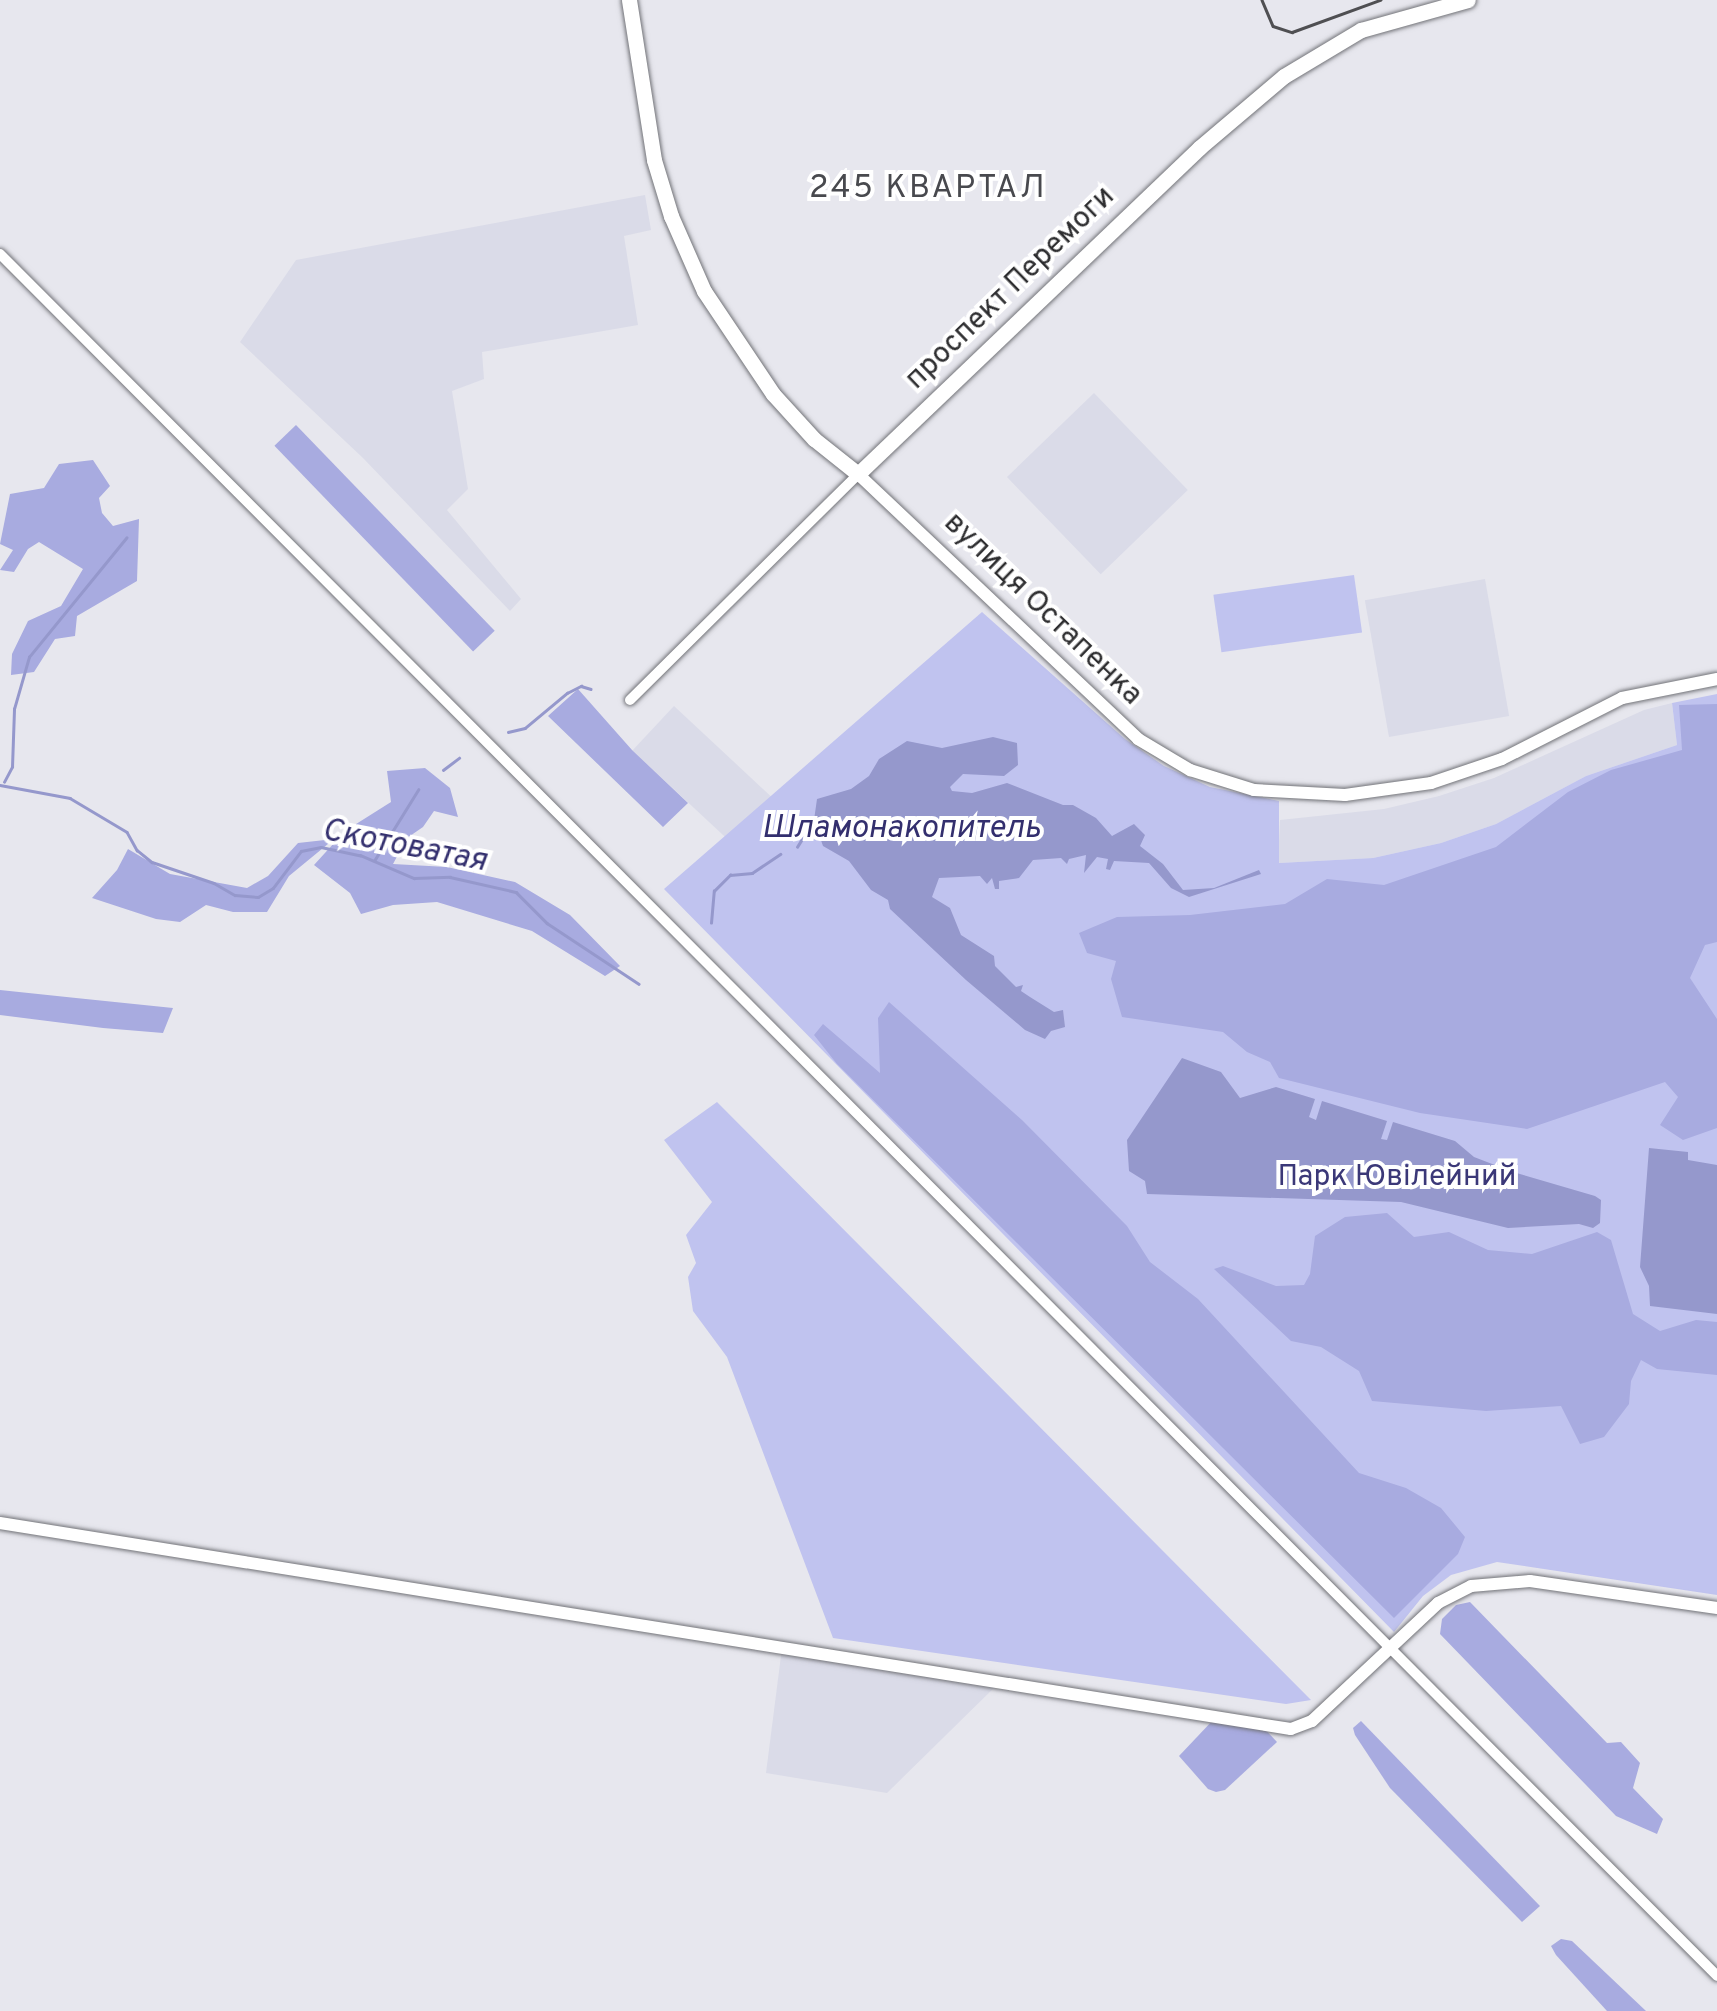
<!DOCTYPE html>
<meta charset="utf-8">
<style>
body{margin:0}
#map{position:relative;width:1717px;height:2011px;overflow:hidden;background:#e7e7ee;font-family:Overpass,sans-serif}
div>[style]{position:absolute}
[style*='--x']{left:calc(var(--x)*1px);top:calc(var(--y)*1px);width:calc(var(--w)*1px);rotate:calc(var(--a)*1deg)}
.built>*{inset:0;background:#dadbe8;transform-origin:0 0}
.green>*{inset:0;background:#c0c3ef;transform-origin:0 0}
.forest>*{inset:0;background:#a8abe0;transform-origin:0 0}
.water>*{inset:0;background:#9598cc}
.stream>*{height:2.5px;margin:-1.25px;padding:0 1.25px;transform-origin:1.25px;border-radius:1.25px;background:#9598cc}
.roads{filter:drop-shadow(0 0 2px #727378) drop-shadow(0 0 2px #727378)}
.minor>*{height:10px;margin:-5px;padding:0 5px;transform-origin:5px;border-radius:5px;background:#fff}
.tertiary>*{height:12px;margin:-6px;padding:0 6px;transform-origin:6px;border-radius:6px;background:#fff}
.secondary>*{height:15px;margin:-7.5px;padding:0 7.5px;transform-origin:7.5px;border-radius:7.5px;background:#fff}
.tram>*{height:2.5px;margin:-1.25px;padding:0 1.25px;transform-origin:1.25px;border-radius:1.25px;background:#4f4f52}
span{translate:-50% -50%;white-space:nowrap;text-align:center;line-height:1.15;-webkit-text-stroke:8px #fff;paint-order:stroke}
.street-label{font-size:30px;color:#2d2d2f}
.park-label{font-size:30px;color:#3b3878}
.neighbourhood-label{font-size:32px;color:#48494e;letter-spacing:2.5px}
.water-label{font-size:32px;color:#332f6e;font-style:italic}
</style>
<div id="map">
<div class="built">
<i style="clip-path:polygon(645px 195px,651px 230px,624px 236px,638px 325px,482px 352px,484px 379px,452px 391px,468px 489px,447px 510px,521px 599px,510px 611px,363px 458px,240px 342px,296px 260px)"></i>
<i style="left:1094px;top:393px;width:135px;height:121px;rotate:46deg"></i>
<i style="left:1485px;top:579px;width:139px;height:122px;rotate:80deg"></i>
<i style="clip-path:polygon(1672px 703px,1677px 745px,1586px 776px,1496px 824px,1441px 843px,1373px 858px,1278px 863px,1280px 820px,1384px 809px,1439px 796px,1494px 778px,1644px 710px)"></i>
<i style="left:674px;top:706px;width:136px;height:61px;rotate:43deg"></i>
<i style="clip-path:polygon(782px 1648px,1001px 1681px,887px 1793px,766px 1773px)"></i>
</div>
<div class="green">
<i style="left:1354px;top:575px;width:58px;height:142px;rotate:82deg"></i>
<i style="clip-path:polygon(982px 612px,1125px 739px,1164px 766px,1210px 787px,1279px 801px,1279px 863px,1373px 858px,1441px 843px,1496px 824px,1586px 776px,1677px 745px,1672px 703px,1717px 694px,1717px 1595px,1497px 1562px,1451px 1575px,1423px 1596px,1394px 1632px,664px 889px)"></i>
<i style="clip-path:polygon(717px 1102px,1311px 1700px,1286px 1704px,833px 1638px,727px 1357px,693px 1311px,688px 1277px,696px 1263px,686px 1235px,712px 1202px,664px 1140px)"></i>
</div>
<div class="forest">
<i style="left:296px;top:425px;width:286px;height:30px;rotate:46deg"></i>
<i style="clip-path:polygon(93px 460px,110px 486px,99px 498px,102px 513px,113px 526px,139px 519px,137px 581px,77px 616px,75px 636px,55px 639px,34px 672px,11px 675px,12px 654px,28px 621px,61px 606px,83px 569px,39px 542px,28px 549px,14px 572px,0 570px,13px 550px,0 544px,10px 494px,44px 488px,59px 464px)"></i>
<i style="clip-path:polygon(578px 689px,632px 750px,688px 803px,663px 827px,548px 716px)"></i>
<i style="clip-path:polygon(1717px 704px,1717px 942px,1705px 945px,1690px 978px,1717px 1019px,1717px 1128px,1683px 1140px,1660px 1125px,1678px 1097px,1665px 1082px,1527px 1129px,1420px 1113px,1279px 1078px,1270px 1062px,1247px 1052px,1223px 1032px,1122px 1017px,1111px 979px,1116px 961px,1087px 953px,1079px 933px,1117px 917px,1190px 915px,1285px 904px,1327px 879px,1384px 885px,1496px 847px,1568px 792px,1611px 770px,1682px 750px,1679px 705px)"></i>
<i style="clip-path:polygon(425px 768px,450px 788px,458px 817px,434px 811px,423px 827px,407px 838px,393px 864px,447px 867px,515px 882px,570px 915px,620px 966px,605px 976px,532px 931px,437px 902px,393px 905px,361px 914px,350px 893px,314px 865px,345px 831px,391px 802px,387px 771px)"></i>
<i style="clip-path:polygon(334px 839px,289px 876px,267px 912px,233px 912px,206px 905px,180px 922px,156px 919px,92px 898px,117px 870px,128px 849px,170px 874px,247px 888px,268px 876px,298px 843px)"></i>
<i style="clip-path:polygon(0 990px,76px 998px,173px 1008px,163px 1033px,103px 1028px,0 1015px)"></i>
<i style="clip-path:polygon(889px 1002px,1022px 1120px,1127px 1226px,1150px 1262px,1198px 1299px,1359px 1473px,1406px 1488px,1441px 1508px,1465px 1537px,1458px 1554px,1394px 1618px,837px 1064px,814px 1035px,823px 1024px,880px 1073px,878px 1018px)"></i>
<i style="clip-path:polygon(1387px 1213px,1414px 1237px,1449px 1232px,1488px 1250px,1532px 1254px,1597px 1232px,1611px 1240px,1633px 1314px,1660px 1331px,1696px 1320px,1717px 1322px,1717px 1375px,1657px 1369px,1641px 1360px,1631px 1381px,1629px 1404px,1604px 1437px,1580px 1444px,1561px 1406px,1486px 1411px,1372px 1401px,1359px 1371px,1321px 1347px,1291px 1341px,1214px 1269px,1223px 1266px,1276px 1286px,1304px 1285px,1310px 1274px,1315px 1236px,1345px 1217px)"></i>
<i style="clip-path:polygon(1470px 1602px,1607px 1743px,1621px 1742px,1640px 1763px,1633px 1788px,1663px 1819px,1657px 1834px,1616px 1816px,1440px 1634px,1442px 1619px,1456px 1605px)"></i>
<i style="clip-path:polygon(1214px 1719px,1262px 1726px,1277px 1742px,1225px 1790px,1216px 1792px,1208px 1789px,1179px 1756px)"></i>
<i style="clip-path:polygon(1361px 1721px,1540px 1906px,1522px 1922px,1390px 1788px,1355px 1735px,1353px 1728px)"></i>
<i style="clip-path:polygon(1561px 1939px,1572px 1941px,1646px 2011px,1607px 2011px,1556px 1955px,1551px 1946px)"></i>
</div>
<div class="water">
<i style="clip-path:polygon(993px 737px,1017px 743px,1018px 765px,1004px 776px,963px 774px,950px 787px,952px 791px,972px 793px,1007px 783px,1063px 805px,1073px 805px,1096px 818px,1112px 836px,1134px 824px,1145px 835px,1140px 846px,1163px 864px,1183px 890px,1214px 888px,1259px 870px,1261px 874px,1189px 897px,1171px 888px,1149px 863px,1114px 861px,1110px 870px,1106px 869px,1108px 859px,1097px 857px,1084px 873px,1086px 855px,1069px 859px,1067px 864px,1061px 858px,1033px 860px,1019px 878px,999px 881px,999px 889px,995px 889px,992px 878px,987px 884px,980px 876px,939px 878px,932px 897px,950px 908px,961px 935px,994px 956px,995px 966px,1016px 987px,1023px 985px,1021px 991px,1030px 997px,1054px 1012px,1063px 1010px,1065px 1027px,1051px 1031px,1045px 1039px,1025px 1030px,966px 980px,890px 909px,888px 900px,871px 890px,849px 861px,823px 846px,814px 820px,817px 799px,851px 789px,869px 776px,879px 759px,907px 741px,942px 748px)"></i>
<i style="clip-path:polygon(1182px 1058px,1221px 1072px,1240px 1098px,1276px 1087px,1315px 1099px,1309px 1117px,1316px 1120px,1322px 1101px,1387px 1121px,1381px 1139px,1387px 1140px,1393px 1122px,1455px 1141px,1474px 1157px,1513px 1172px,1595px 1196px,1601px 1200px,1600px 1223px,1593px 1228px,1579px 1224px,1508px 1228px,1401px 1202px,1147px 1194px,1145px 1181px,1129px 1171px,1127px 1140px)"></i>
<i style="clip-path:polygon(1649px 1148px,1688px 1152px,1688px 1160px,1717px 1165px,1717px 1314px,1650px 1306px,1649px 1286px,1640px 1267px)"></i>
</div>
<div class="stream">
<i style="--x:508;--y:732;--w:17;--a:-13"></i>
<i style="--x:525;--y:728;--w:55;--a:-39.8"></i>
<i style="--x:567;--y:693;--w:16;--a:-27"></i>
<i style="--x:581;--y:686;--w:10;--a:17"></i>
<i style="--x:443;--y:770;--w:20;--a:-37"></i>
<i style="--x:4;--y:782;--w:17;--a:-62"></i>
<i style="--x:12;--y:767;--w:58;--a:-88"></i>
<i style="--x:14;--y:709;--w:54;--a:-73.9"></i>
<i style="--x:29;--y:657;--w:154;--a:-50.8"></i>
<i style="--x:0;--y:785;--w:71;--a:10.5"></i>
<i style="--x:70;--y:798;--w:66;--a:30.8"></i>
<i style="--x:127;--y:832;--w:21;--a:61"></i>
<i style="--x:137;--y:850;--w:19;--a:39"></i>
<i style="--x:152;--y:862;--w:65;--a:18.7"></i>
<i style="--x:214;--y:883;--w:24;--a:30"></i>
<i style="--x:235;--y:895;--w:23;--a:5"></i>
<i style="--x:258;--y:897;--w:17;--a:-31"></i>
<i style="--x:273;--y:888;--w:46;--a:-52.9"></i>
<i style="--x:301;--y:851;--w:20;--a:-11"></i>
<i style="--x:321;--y:847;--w:40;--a:12"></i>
<i style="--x:360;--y:855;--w:59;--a:23.1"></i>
<i style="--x:414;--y:878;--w:36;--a:-2"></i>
<i style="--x:450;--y:877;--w:68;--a:12.8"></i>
<i style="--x:516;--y:892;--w:44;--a:45"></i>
<i style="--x:547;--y:923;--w:110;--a:33.5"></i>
<i style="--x:797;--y:847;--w:32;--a:-58"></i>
<i style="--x:374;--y:861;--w:84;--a:-58.2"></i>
<i style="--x:711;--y:923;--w:32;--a:-85"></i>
<i style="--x:714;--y:891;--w:23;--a:-45"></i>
<i style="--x:730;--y:875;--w:22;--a:-5"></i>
<i style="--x:752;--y:873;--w:34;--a:-34"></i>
</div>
<div class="roads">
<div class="minor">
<i style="--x:0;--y:254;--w:2432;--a:45.08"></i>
<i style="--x:630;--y:700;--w:321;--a:-44.7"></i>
</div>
<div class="tertiary">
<i style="--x:858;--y:474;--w:386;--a:43.4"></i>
<i style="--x:1138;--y:739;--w:61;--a:30.8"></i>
<i style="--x:1190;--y:770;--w:67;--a:17.4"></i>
<i style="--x:1254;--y:790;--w:91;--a:3.1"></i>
<i style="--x:1345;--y:795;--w:87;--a:-7.9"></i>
<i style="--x:1431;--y:783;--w:75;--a:-18.7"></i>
<i style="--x:1502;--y:759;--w:135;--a:-26.9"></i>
<i style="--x:1622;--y:698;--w:97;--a:-11.3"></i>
<i style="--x:0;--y:1523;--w:1307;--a:9.07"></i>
<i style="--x:1291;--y:1729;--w:22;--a:-21"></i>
<i style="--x:1312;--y:1721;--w:173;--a:-43.1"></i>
<i style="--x:1438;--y:1603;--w:37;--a:-27"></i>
<i style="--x:1471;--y:1586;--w:59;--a:-4.8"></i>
<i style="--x:1530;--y:1581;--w:189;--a:8.2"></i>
</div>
<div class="secondary">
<i style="--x:629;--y:0;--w:162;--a:81.1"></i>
<i style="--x:654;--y:160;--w:59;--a:73.1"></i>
<i style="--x:671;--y:216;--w:82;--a:66.3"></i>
<i style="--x:704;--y:291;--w:124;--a:56.2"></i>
<i style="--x:773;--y:394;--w:61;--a:47.7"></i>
<i style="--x:814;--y:439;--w:56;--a:38.5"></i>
<i style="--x:858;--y:474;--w:472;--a:-43.7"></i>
<i style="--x:1199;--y:148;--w:111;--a:-40.3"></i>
<i style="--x:1284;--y:76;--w:90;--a:-30.9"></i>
<i style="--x:1361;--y:30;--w:111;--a:-15.7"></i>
</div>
</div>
<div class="tram">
<i style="--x:1262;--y:0;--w:28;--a:67"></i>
<i style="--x:1273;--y:26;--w:20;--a:18"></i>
<i style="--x:1292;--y:32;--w:94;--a:-20"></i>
</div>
<div class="street-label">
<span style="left:1011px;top:289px;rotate:-44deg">проспект Перемоги</span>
<span style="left:1042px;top:610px;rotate:44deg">вулиця Остапенка</span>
</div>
<div class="park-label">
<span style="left:1397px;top:1178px">Парк Ювілейний</span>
</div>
<div class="neighbourhood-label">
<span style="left:928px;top:189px">245 КВАРТАЛ</span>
</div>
<div class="water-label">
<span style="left:901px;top:829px">Шламонакопитель</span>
<span style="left:404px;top:847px;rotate:11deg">Скотоватая</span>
</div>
</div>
